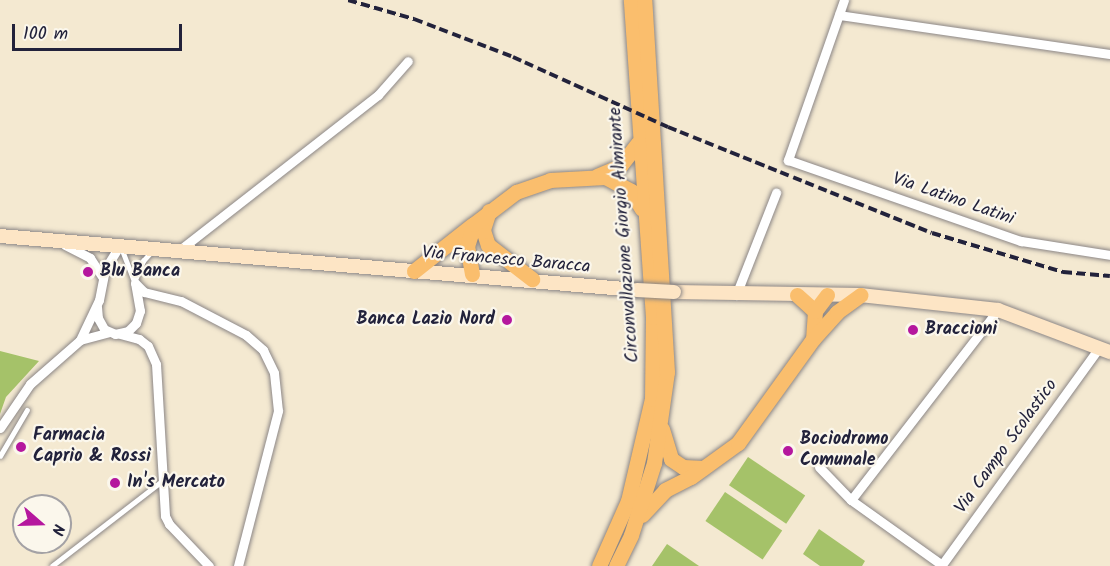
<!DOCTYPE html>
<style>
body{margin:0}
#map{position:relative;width:1110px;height:566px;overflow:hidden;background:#f4e9d1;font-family:Kalam,sans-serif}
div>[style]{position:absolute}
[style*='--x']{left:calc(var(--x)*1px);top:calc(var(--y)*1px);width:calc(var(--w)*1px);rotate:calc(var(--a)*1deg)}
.green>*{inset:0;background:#a5c269;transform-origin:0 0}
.roads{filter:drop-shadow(0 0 2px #8b8686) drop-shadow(0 0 2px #8b8686)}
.service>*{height:4.5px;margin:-2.25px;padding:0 2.25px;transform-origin:2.25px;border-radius:2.25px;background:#fff}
.minor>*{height:9px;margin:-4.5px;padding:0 4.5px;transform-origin:4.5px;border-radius:4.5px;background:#fff}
.secondary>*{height:14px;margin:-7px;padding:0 7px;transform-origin:7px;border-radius:7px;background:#fde5c5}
.trunk>*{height:15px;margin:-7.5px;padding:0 7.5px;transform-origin:7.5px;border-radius:7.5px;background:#fabe6d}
.rail>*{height:4px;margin-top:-2px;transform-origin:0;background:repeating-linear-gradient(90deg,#22223b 0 9px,transparent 0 13.5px)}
.bridges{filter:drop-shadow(0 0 2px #8b8686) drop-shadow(0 0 2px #8b8686)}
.secondary-bridge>*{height:14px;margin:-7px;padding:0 7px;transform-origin:7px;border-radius:7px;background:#fde5c5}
.dots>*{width:16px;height:16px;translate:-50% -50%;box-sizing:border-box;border:3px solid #fbf7ec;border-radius:50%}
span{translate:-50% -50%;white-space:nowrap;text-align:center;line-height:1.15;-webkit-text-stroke:4.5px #fbf7ec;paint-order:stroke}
.street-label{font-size:18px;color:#22223b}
.poi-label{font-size:18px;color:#22223b;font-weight:700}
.left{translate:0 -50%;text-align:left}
.right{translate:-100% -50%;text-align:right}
.north{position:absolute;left:12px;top:494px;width:60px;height:60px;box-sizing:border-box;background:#fbf7ec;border:2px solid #a4a2a5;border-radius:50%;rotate:110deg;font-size:16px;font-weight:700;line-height:24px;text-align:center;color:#22223b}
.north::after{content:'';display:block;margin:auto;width:21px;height:27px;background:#b5179e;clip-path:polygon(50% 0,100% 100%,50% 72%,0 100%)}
.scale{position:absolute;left:12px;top:24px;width:170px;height:27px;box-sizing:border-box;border:3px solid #22223b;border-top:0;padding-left:8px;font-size:18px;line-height:21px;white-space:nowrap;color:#22223b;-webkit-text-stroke:4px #fbf7ec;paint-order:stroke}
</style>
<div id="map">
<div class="green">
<i style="clip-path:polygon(0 351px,39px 361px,6px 397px,0 414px)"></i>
<i style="left:748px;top:457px;width:69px;height:34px;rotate:34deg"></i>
<i style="left:725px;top:492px;width:69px;height:35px;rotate:34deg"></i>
<i style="clip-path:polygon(819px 529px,865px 561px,862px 566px,820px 566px,803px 554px)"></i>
<i style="clip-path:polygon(667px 544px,699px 566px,652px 566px)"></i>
</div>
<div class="roads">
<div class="service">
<i style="--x:122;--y:249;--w:36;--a:69"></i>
<i style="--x:135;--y:280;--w:21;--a:-67"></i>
<i style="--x:143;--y:261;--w:12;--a:-48"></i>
<i style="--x:0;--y:456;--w:53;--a:-59.6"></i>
<i style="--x:52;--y:566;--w:139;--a:-37.7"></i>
</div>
<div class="minor">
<i style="--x:844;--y:0;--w:170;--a:109.3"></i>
<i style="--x:788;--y:160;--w:247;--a:19.2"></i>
<i style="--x:1021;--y:241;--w:90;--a:8.9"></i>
<i style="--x:839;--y:15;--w:274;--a:8.2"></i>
<i style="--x:65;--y:245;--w:28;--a:27"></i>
<i style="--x:90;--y:258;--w:24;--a:57"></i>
<i style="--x:177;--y:252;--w:255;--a:-38"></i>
<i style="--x:378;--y:95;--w:45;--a:-48.6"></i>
<i style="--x:135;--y:283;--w:13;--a:45"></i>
<i style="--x:144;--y:292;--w:38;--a:14"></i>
<i style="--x:181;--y:301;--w:73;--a:27.6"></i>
<i style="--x:246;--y:335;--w:23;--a:41"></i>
<i style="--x:263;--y:350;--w:25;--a:64"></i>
<i style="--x:274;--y:373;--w:38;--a:84"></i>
<i style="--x:278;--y:411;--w:160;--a:104.5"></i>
<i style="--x:736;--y:295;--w:110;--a:-68.6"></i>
<i style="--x:97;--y:307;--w:11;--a:85"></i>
<i style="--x:98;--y:318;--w:13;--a:61"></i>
<i style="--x:104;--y:329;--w:12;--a:24"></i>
<i style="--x:115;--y:334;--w:13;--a:-13"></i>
<i style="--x:128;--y:331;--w:11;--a:-45"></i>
<i style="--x:136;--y:323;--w:13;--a:-72"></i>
<i style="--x:140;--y:311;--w:28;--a:-100"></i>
<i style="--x:120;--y:334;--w:20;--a:15"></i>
<i style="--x:139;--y:339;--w:11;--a:38"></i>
<i style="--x:148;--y:346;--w:20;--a:66"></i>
<i style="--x:156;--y:364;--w:152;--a:86.6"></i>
<i style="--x:165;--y:516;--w:9;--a:63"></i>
<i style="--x:169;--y:524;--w:58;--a:46.4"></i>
<i style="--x:80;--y:340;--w:30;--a:-15"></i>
<i style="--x:0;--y:428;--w:53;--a:-55.7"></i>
<i style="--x:30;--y:384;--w:67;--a:-41.3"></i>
<i style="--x:80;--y:340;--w:44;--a:-64.6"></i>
<i style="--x:99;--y:300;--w:32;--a:-79"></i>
<i style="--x:105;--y:269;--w:26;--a:-58"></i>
<i style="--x:819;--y:467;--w:46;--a:45.9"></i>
<i style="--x:942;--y:565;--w:112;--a:-144.5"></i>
<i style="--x:851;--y:500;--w:240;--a:-52.3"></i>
<i style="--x:941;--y:566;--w:269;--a:-54.1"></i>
</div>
<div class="secondary">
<i style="--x:0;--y:236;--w:639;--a:4.85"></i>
<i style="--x:674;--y:292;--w:186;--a:0.9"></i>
<i style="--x:860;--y:295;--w:139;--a:6.2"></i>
<i style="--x:998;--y:310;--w:120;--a:20.6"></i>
</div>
<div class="trunk">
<i style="--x:597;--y:176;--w:25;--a:-23"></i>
<i style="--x:620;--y:166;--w:29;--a:-52"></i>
<i style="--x:489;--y:211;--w:20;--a:108"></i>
<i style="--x:483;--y:230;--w:16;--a:72"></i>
<i style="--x:488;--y:245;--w:56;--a:37.7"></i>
<i style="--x:414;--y:271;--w:74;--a:-38.4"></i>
<i style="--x:472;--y:274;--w:28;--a:-100"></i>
<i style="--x:467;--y:246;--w:23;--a:-72"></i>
<i style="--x:474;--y:224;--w:53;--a:-37.3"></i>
<i style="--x:516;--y:192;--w:36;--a:-19"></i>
<i style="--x:550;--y:180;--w:55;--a:-3.1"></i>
<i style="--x:605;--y:177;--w:30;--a:28"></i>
<i style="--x:631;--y:191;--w:21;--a:59"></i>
<i style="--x:797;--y:295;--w:24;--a:42"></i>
<i style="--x:815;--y:311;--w:28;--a:94"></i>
<i style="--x:815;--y:311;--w:20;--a:-53"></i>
<i style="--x:662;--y:429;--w:31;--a:73"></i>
<i style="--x:671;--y:459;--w:14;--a:34"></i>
<i style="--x:683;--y:467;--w:20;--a:3"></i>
<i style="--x:642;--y:515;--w:34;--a:-47"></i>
<i style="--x:665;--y:490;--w:29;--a:-27"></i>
<i style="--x:691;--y:477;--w:58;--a:-35.9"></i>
<i style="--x:738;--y:443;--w:128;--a:-54.2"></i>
<i style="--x:813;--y:339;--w:36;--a:-48"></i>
<i style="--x:837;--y:312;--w:29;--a:-36"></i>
<i style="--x:599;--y:566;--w:71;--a:-66"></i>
<i style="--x:628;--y:501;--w:105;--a:-76.8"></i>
<i style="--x:652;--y:399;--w:82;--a:-89.3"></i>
<i style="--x:653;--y:317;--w:318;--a:-94"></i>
<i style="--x:616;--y:566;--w:34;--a:-64"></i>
<i style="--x:631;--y:535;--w:76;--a:-72.3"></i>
<i style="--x:654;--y:463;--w:92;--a:-81.9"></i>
<i style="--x:667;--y:372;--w:373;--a:-93.5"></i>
</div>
</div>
<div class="rail">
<i style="--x:348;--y:0;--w:69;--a:16.1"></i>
<i style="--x:414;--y:19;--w:106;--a:21"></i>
<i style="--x:513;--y:57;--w:170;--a:24.3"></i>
<i style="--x:668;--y:127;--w:284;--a:21.9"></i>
<i style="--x:932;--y:233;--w:137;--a:16.6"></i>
<i style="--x:1063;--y:272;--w:47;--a:4.9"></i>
</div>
<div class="bridges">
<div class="secondary-bridge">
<i style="--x:637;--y:290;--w:37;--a:3"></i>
</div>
</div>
<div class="dots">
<i style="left:88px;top:272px;background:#b5179e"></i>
<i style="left:507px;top:320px;background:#b5179e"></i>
<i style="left:913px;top:330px;background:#b5179e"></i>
<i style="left:21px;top:447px;background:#b5179e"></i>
<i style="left:788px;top:451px;background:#b5179e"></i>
<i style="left:115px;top:483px;background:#b5179e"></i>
</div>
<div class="street-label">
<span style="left:953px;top:200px;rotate:19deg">Via Latino Latini</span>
<span style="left:625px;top:235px;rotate:-94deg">Circonvallazione Giorgio Almirante</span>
<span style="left:506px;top:261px;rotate:5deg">Via Francesco Baracca</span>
<span style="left:1007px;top:447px;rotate:-54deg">Via Campo Scolastico</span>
</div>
<div class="poi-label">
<span class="left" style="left:100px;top:272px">Blu Banca</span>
<span class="right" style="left:495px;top:320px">Banca Lazio Nord</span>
<span class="left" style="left:925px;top:330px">Braccioni</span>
<span class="left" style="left:33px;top:447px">Farmacia<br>Caprio &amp; Rossi</span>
<span class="left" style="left:800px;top:451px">Bociodromo<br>Comunale</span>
<span class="left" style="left:127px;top:483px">In's Mercato</span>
</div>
<div class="north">N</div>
<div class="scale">100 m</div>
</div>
